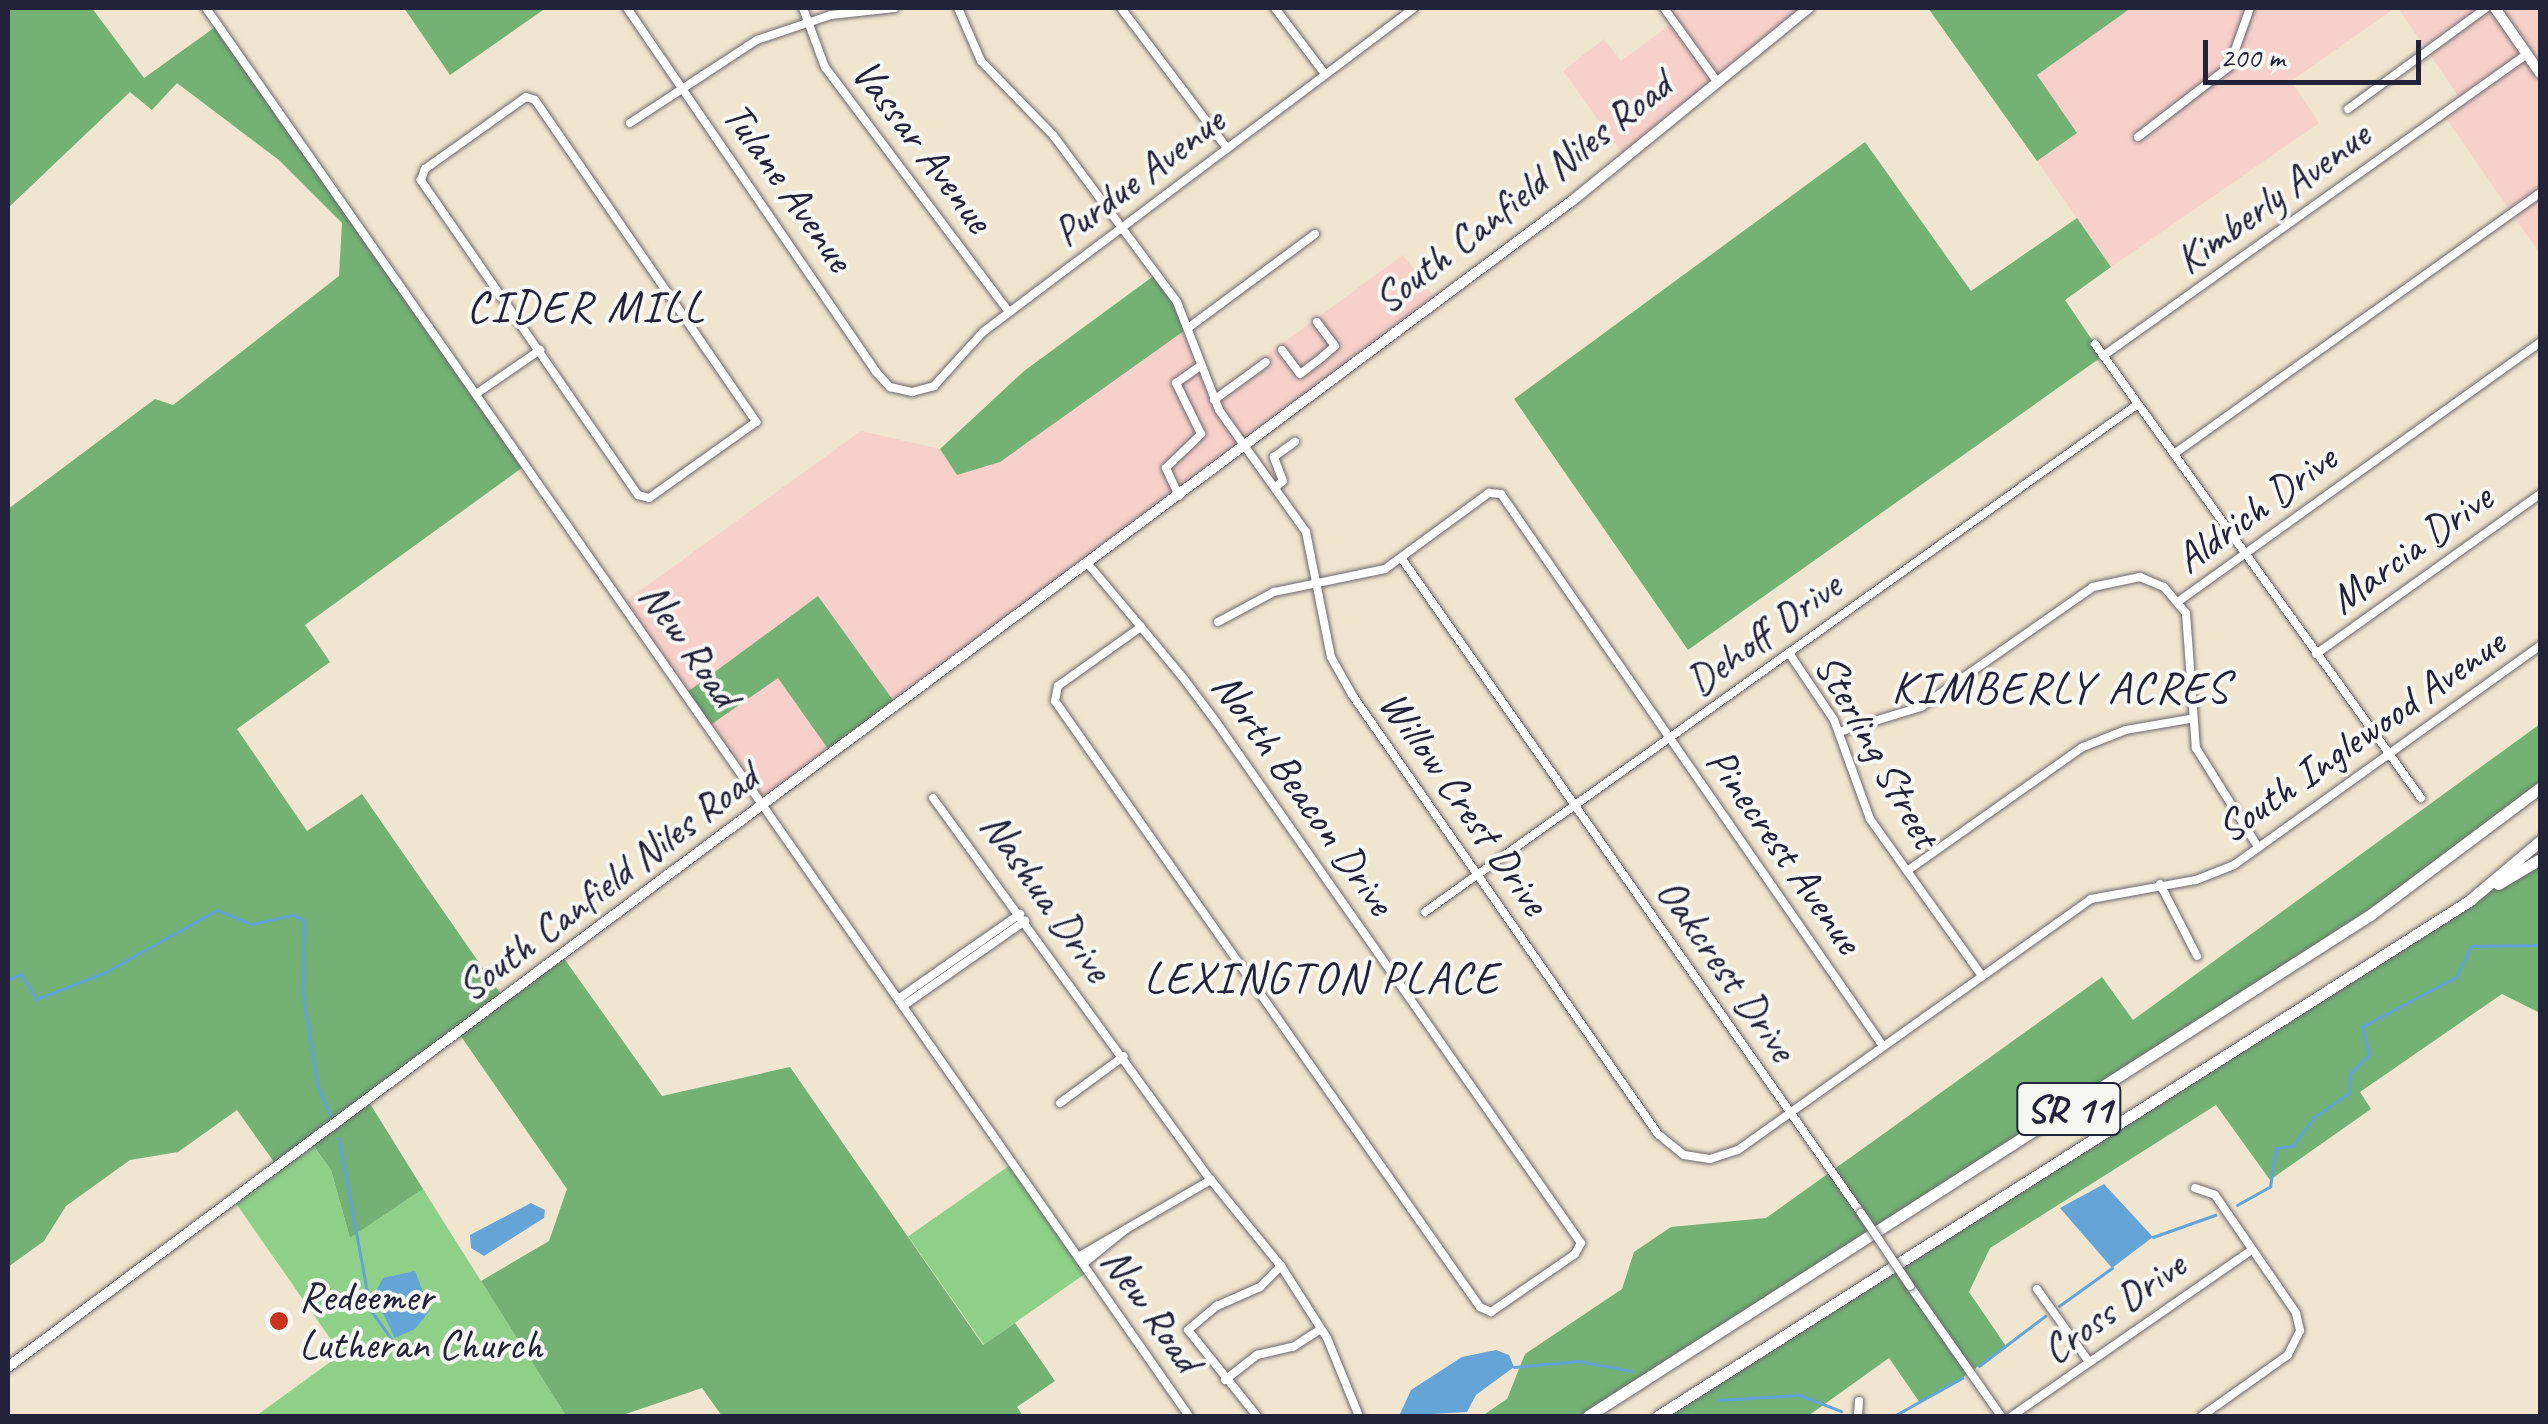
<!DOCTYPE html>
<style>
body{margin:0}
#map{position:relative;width:2548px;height:1424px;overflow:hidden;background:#f0e5ce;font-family:Caveat,sans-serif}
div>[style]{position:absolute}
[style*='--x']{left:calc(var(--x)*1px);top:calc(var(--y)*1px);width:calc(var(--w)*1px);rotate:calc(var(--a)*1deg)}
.built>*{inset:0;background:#f7d0ca}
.green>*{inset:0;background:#8fd088;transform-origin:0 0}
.forest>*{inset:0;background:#73b274}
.water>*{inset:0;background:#64a4d7}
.stream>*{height:2.5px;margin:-1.25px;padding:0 1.25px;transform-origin:1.25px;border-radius:1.25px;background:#64a4d7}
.roads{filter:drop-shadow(0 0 2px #6a666e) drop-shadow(0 0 2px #6a666e)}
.minor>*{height:8px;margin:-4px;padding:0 4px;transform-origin:4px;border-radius:4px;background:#fff}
.major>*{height:10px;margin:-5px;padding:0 5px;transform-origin:5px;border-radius:5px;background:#fff}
.highway>*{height:11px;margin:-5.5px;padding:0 5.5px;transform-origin:5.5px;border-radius:5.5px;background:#fff}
.bridges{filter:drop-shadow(0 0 2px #6a666e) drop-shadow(0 0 2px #6a666e)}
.minor-bridge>*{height:8px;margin:-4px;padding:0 4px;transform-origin:4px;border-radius:4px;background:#fff}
.dots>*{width:28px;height:28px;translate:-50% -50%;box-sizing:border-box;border:5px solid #f6f6f2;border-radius:50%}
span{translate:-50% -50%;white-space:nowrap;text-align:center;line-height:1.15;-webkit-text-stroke:8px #f6f6f2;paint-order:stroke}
.shield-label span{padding:2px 8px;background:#f6f6f2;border:2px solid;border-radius:8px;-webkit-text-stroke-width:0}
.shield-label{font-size:40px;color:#22223b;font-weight:700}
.street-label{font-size:42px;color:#22223b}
.poi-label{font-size:42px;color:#22223b}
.left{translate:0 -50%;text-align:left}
.neighbourhood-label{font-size:45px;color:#22223b;letter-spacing:2.5px}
.frame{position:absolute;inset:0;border:10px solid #22223b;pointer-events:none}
.scale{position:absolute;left:2203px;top:40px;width:218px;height:45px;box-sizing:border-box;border:5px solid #22223b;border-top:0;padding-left:12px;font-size:30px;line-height:35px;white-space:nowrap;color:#22223b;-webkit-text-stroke:8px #f6f6f2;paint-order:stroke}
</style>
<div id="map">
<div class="built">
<i style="clip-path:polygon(1664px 8px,1809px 8px,1626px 158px,1563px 71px,1604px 39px,1621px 61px,1674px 22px)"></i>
<i style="clip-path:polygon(2131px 8px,2395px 8px,2291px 81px,2319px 123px,2111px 267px,2037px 161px,2077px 133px,2036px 75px)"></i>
<i style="clip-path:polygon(2398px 8px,2540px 8px,2540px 254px,2443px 114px,2461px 100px)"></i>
<i style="clip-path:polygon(1403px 255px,1437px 301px,766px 807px,623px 603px,861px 431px,940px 449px,958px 475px,1188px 328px,1212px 395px)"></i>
</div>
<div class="green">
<i style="clip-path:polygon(312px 1144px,331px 1170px,350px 1238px,423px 1189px,566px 1416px,256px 1416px,341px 1354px,235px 1202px)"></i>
<i style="left:1013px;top:1163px;width:132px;height:128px;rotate:55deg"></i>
</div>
<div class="forest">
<i style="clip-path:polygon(8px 8px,92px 8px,144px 78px,218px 25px,526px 465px,305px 625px,330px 662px,237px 729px,307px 831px,362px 794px,505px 1000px,563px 957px,662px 1096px,790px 1067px,983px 1345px,1015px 1323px,1055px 1381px,1017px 1407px,1023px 1416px,722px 1416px,702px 1388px,620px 1416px,566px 1416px,481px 1281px,549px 1241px,567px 1189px,460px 1035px,369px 1102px,423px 1189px,350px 1238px,331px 1170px,313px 1145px,279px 1169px,237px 1110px,178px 1152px,130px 1160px,66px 1206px,44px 1241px,8px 1267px,8px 509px,155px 399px,173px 405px,339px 276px,342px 223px,279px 160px,177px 83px,152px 110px,130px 92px,8px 208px)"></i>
<i style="clip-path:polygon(404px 8px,546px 8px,450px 75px)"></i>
<i style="clip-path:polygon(1928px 8px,2131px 8px,2037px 75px,2077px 133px,2037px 161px)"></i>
<i style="clip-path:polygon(1865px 142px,1971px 291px,2077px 218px,2111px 267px,2065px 300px,2103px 356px,1688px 650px,1514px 399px)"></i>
<i style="clip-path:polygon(1159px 272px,1188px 328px,1000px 462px,957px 475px,940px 449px,1024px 371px)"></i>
<i style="clip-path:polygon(818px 596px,898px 707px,833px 756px,778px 678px,709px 726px,686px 693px)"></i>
<i style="clip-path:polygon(2540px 724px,2540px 784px,2468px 845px,1588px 1416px,1482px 1416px,1507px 1399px,1525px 1354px,1622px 1289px,1634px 1252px,1671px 1227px,1766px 1218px,2102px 977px,2133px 1020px)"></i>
<i style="clip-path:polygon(2540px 859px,2540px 1013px,2502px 994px,2360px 1092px,2371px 1109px,2270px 1180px,2216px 1105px,1990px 1248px,1969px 1292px,2006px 1346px,1962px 1378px,1920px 1403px,1889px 1358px,1808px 1416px,1657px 1416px)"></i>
</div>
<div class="water">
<i style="clip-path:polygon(2104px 1184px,2153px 1237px,2112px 1268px,2060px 1208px)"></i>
<i style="clip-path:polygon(531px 1203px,545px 1210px,544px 1218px,484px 1256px,471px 1248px,470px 1235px)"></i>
<i style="clip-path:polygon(415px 1271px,430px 1310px,415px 1329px,395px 1338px,374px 1295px,383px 1278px)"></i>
<i style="clip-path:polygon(1496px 1350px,1509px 1355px,1514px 1367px,1476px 1395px,1467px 1412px,1399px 1416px,1411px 1390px,1462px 1357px)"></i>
</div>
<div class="stream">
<i style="--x:8;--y:980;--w:14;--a:-25"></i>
<i style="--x:21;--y:974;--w:30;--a:57"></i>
<i style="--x:37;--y:999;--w:72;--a:-21.2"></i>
<i style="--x:104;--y:973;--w:129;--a:-29.1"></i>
<i style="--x:217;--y:910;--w:38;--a:22"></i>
<i style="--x:252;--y:924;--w:42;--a:-12.4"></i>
<i style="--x:293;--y:915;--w:12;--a:24"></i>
<i style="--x:304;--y:920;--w:71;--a:90.8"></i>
<i style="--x:303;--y:991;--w:96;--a:81"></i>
<i style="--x:318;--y:1086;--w:34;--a:66"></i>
<i style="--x:339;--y:1138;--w:175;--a:79.5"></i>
<i style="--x:371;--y:1310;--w:43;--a:54.5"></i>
<i style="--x:2237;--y:1205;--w:38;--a:-29"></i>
<i style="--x:2270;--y:1187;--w:39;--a:-81"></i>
<i style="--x:2276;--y:1148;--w:17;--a:-7"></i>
<i style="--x:2293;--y:1146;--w:34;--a:-54"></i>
<i style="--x:2313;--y:1118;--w:44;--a:-34.8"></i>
<i style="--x:2349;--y:1093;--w:19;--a:-87"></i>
<i style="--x:2350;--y:1074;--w:27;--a:-45"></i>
<i style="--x:2369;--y:1055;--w:29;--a:-104"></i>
<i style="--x:2362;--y:1027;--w:106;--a:-28"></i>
<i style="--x:2456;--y:977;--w:34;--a:-64"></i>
<i style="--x:2471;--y:946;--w:69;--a:-0.8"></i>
<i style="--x:2153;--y:1237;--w:66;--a:-19.5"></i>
<i style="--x:2059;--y:1306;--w:65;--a:-35.6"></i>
<i style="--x:1979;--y:1366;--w:83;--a:-37.1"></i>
<i style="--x:1514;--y:1367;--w:65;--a:-5.3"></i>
<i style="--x:1579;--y:1361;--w:54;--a:10.7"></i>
<i style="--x:1718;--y:1400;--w:82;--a:-3.5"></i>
<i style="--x:1800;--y:1395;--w:44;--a:21.3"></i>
<i style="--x:1894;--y:1416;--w:78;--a:-29.2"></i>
</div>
<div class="roads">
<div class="minor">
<i style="--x:206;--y:8;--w:1717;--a:55.08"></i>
<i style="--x:627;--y:8;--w:441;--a:55.6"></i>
<i style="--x:876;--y:372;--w:21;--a:47"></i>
<i style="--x:890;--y:387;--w:23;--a:13"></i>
<i style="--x:912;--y:392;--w:23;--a:-15"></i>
<i style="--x:934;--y:386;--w:73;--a:-47.8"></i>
<i style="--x:983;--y:332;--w:539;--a:-36.93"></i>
<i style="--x:803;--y:8;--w:63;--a:69.6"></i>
<i style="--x:825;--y:67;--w:306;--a:53.1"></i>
<i style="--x:958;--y:8;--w:58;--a:66.5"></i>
<i style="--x:981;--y:61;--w:103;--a:45.8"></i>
<i style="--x:1053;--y:135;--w:208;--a:53.4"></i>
<i style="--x:1177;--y:302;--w:116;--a:68.7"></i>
<i style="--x:1219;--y:410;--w:150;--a:54.5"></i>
<i style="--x:1306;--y:532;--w:127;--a:78.7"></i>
<i style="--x:1331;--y:657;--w:45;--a:60.6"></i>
<i style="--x:1353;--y:696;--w:534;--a:55.15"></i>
<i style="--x:1658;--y:1134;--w:33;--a:39"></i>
<i style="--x:1684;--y:1155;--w:26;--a:9"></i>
<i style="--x:1710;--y:1159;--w:29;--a:-18"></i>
<i style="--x:1738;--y:1150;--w:433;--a:-35.4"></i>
<i style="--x:2091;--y:899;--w:107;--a:-10.3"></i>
<i style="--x:2196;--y:880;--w:41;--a:-21.5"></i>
<i style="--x:2234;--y:865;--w:376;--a:-35.6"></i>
<i style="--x:1121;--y:8;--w:176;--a:52.9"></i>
<i style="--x:1275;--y:8;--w:83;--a:52.9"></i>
<i style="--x:1664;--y:8;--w:92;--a:54.2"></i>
<i style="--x:526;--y:97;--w:9;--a:18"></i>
<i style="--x:535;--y:100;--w:391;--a:55.5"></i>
<i style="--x:756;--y:422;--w:131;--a:144.6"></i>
<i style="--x:649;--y:498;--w:11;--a:-165"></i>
<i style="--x:638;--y:495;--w:383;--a:-124.6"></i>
<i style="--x:421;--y:180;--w:12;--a:-70"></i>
<i style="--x:425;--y:169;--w:124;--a:-35.5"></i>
<i style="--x:2348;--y:109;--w:171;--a:-36.2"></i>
<i style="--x:630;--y:123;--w:152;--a:-33.2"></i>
<i style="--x:757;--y:40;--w:78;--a:-18.7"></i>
<i style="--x:831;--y:15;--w:64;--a:-6.2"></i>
<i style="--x:2138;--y:137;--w:115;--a:-37.6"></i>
<i style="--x:2229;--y:67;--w:63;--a:-70.4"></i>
<i style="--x:1188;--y:328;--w:158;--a:-36.5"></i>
<i style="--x:2095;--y:344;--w:559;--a:54.32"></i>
<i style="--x:1282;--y:350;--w:30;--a:53"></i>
<i style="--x:1300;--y:374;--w:26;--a:-37"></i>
<i style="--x:1321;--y:358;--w:18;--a:-41"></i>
<i style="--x:1335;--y:346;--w:30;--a:-127"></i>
<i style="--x:2103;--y:356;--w:521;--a:-35.46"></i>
<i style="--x:476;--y:394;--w:78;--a:-34.5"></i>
<i style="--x:1214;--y:400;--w:64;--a:-36.2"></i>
<i style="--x:2174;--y:454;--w:450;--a:-35.5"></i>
<i style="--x:1276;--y:487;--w:9;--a:-41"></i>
<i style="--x:1283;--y:481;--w:26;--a:-111"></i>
<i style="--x:1274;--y:457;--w:26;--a:-36"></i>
<i style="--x:1179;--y:496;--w:31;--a:-115"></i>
<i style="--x:1166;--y:468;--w:49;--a:-44.2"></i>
<i style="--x:1201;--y:434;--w:57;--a:-116.1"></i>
<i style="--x:1176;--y:383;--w:29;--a:-35"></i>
<i style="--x:1402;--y:559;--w:799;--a:54.94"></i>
<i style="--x:1088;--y:564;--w:82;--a:49.9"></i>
<i style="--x:1141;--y:627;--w:67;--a:50.4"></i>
<i style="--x:1184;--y:679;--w:55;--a:53.1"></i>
<i style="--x:1217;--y:723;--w:635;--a:55.01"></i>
<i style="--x:1581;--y:1243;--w:13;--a:119"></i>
<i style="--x:1575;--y:1254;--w:102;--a:145.4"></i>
<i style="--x:1491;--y:1312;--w:12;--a:-156"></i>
<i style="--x:1480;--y:1307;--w:740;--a:-125.04"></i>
<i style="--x:1055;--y:701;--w:15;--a:-79"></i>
<i style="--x:1058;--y:686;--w:102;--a:-35.4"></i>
<i style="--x:2179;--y:601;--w:444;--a:-35.6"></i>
<i style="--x:1218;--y:622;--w:64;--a:-28.2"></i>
<i style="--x:1274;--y:592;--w:113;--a:-11.7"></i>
<i style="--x:1385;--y:569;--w:129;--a:-36.2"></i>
<i style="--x:1489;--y:493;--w:12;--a:5"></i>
<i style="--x:1501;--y:494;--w:671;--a:55.32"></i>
<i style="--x:1789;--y:653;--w:81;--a:56.1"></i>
<i style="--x:1834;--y:720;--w:105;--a:70"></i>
<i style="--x:1870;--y:819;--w:193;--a:54.5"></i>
<i style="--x:2316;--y:654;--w:275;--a:-35.5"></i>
<i style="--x:1839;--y:732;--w:86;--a:-17"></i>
<i style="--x:1921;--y:707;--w:210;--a:-34.9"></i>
<i style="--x:2093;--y:587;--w:48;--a:-12"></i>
<i style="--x:2140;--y:577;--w:26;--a:23"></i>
<i style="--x:2164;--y:587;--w:34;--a:50"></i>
<i style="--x:2186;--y:613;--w:135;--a:85.8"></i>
<i style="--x:2196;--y:748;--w:117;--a:57.9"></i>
<i style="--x:933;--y:798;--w:472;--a:54"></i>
<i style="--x:1211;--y:1180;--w:111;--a:50.9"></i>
<i style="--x:1281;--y:1266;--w:85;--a:57.4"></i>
<i style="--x:1327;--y:1338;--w:84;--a:67.7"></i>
<i style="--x:1907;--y:871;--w:215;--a:-35.2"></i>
<i style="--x:2083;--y:747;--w:46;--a:-21.6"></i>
<i style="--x:2126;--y:730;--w:65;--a:-9.8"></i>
<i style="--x:2160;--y:884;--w:81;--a:62.8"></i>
<i style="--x:1425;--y:912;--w:875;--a:-35.47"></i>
<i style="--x:898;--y:999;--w:149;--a:-34.9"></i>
<i style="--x:903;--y:1006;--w:149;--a:-34.9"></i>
<i style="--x:1060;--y:1103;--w:79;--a:-36.3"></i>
<i style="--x:2195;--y:1188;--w:21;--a:19"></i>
<i style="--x:2215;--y:1195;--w:143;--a:55.5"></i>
<i style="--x:2296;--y:1313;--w:18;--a:77"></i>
<i style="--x:2300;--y:1331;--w:27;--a:117"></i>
<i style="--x:2288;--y:1355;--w:105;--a:144.7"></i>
<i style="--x:1078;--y:1257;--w:154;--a:-30.1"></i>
<i style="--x:1083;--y:1264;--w:55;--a:-39.1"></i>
<i style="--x:1910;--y:1286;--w:159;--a:55"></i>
<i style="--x:2037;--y:1289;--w:90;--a:54.5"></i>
<i style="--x:1225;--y:1380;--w:41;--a:-38"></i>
<i style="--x:1257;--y:1355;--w:37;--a:-13"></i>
<i style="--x:1293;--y:1347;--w:33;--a:-33"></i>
<i style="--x:1257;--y:1416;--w:110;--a:-128.7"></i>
<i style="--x:1188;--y:1330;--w:38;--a:-40"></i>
<i style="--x:1217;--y:1306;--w:47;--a:-23.8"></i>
<i style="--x:1260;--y:1287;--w:30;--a:-45"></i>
<i style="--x:1858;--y:1416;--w:15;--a:-86"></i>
<i style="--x:2012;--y:1416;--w:292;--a:-34.7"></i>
</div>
<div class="major">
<i style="--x:2495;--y:8;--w:79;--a:55.3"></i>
<i style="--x:8;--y:1367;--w:1951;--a:-36.71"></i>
<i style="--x:1572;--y:201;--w:306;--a:-39.2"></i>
</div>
<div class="highway">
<i style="--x:2498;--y:884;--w:49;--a:-30.8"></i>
<i style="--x:1588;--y:1416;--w:929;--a:-32.65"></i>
<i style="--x:2370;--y:915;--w:212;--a:-36.8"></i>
<i style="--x:1658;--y:1416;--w:961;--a:-32.42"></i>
<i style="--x:2469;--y:901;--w:93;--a:-40.2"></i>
</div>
</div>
<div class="bridges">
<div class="minor-bridge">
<i style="--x:1861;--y:1213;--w:88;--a:56.1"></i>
</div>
</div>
<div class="dots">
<i style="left:279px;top:1321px;background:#c8321e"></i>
</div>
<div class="shield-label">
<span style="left:2069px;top:1109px">SR 11</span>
</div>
<div class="street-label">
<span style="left:922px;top:146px;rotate:53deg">Vassar Avenue</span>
<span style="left:1139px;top:177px;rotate:-37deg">Purdue Avenue</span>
<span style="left:788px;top:187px;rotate:55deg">Tulane Avenue</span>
<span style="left:1523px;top:193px;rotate:-38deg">South Canfield Niles Road</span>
<span style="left:2273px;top:198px;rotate:-36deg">Kimberly Avenue</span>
<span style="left:2256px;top:509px;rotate:-36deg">Aldrich Drive</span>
<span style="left:2411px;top:549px;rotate:-36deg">Marcia Drive</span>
<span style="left:1764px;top:634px;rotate:-36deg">Dehoff Drive</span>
<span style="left:689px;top:645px;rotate:55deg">New Road</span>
<span style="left:2361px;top:736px;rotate:-35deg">South Inglewood Avenue</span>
<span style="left:1877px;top:751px;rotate:61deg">Sterling Street</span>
<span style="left:1303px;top:794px;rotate:55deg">North Beacon Drive</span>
<span style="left:1464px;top:803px;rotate:55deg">Willow Crest Drive</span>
<span style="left:1784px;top:851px;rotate:55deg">Pinecrest Avenue</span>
<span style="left:608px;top:883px;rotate:-37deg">South Canfield Niles Road</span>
<span style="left:1046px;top:897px;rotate:55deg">Nashua Drive</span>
<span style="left:1726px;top:970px;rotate:55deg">Oakcrest Drive</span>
<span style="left:2114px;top:1308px;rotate:-35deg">Cross Drive</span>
<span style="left:1151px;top:1310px;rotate:55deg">New Road</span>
</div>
<div class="poi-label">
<span class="left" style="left:299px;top:1321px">Redeemer<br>Lutheran Church</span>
</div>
<div class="neighbourhood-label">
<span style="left:586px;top:307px">CIDER MILL</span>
<span style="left:2061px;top:688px">KIMBERLY ACRES</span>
<span style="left:1322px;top:978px">LEXINGTON PLACE</span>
</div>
<div class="frame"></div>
<div class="scale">200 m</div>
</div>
